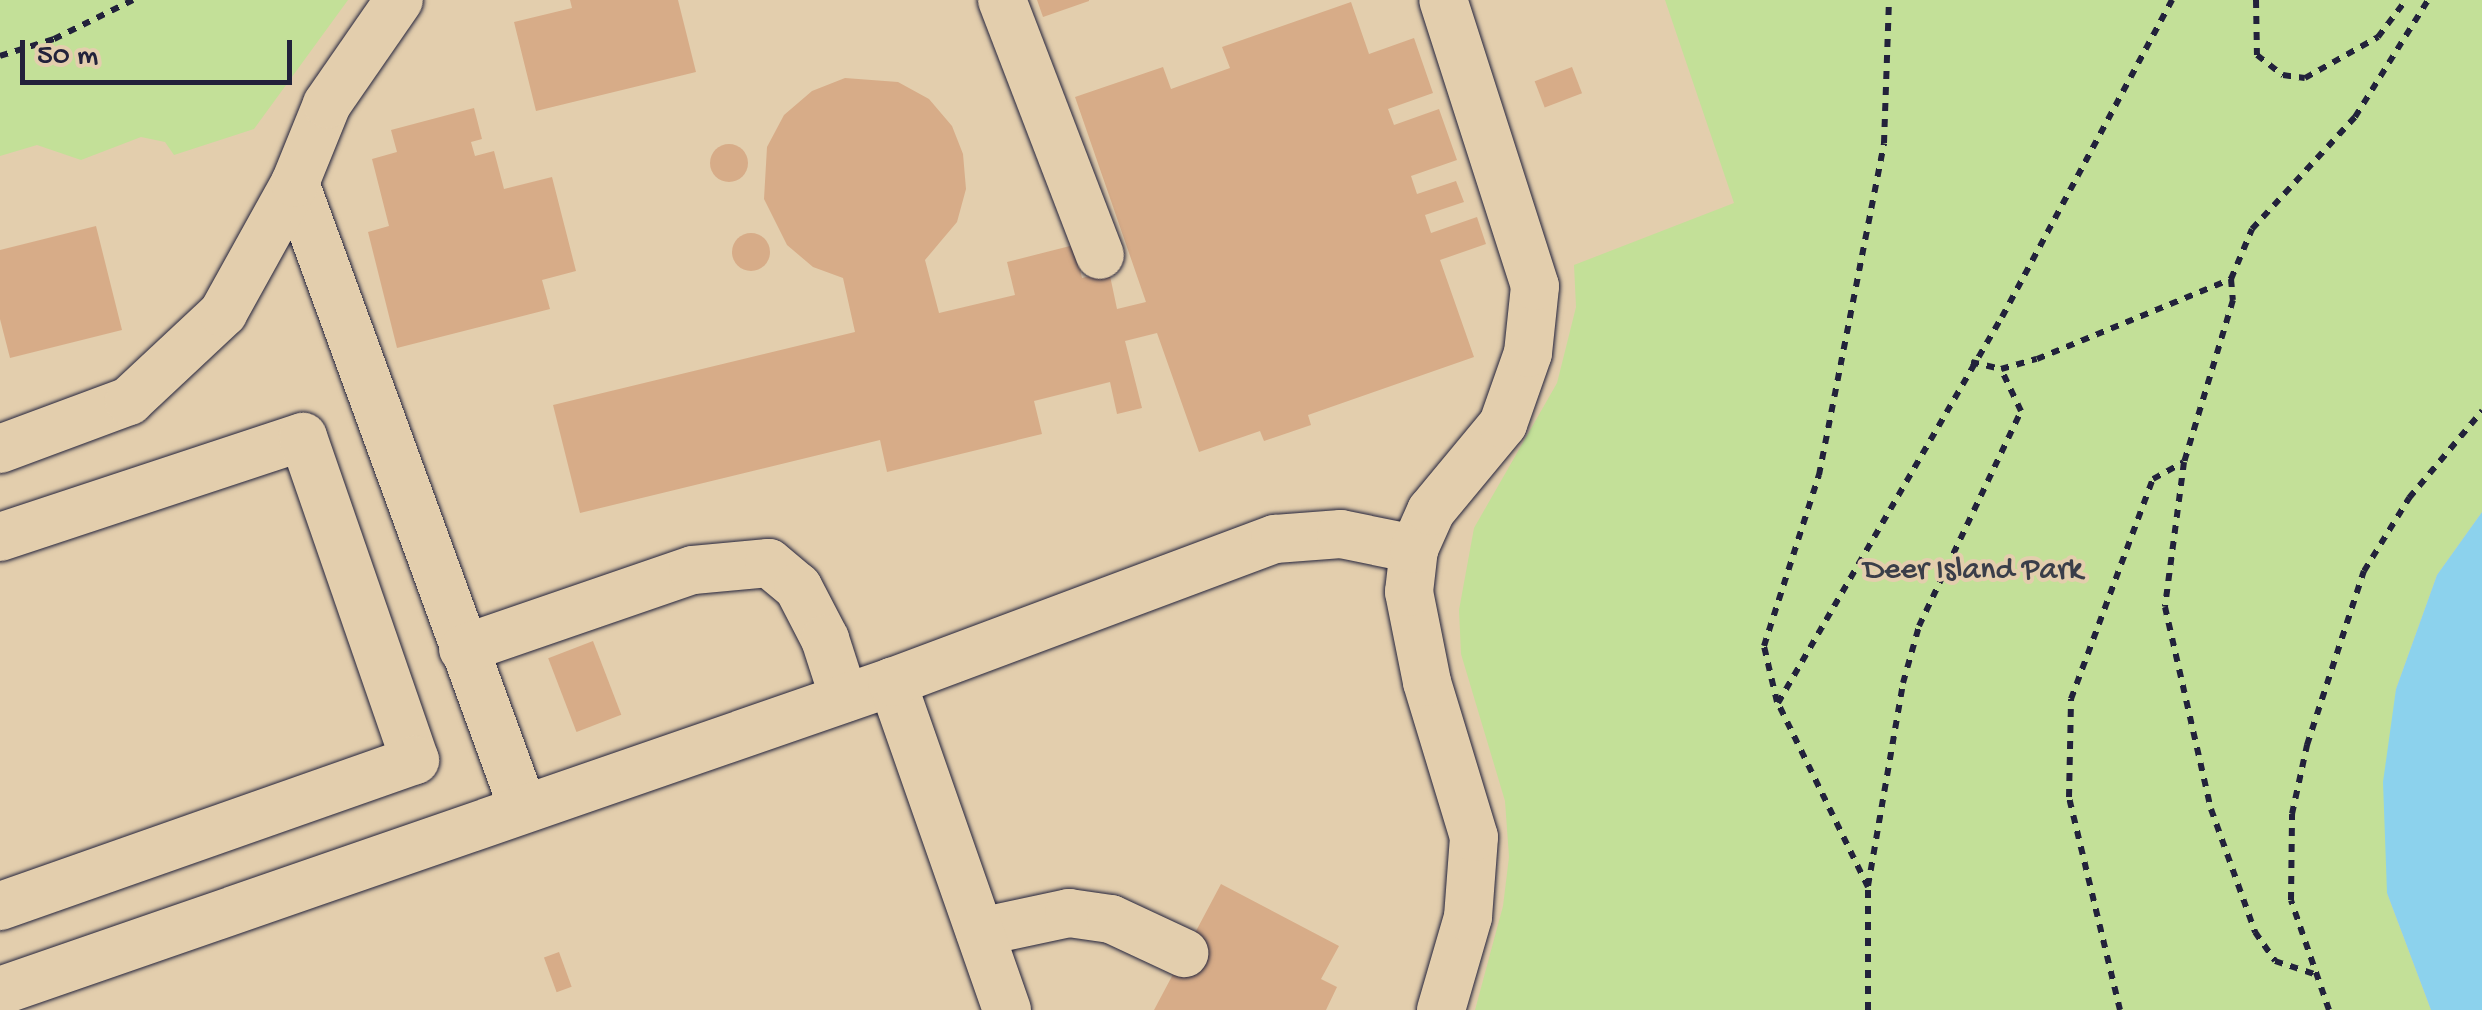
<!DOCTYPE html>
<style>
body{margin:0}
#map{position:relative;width:2482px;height:1010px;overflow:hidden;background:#e3cead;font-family:"Gochi Hand",sans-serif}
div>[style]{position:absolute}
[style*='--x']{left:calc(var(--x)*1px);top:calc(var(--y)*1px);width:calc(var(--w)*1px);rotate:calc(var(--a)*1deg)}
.green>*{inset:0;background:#c3e098}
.water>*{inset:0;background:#8cd2ed}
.building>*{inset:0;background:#d7ac88;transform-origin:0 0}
.round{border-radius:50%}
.path>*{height:6px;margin-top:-3px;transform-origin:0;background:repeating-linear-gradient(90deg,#22223b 0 8px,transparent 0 16px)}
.roads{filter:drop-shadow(0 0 2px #22223b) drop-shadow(0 0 2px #22223b)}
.minor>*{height:48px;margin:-24px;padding:0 24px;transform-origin:24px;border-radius:24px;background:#e3cead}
span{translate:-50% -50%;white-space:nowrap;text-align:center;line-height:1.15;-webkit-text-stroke:8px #e3cead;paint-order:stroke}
.park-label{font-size:32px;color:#3a3e49}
.scale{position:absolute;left:20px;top:40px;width:272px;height:45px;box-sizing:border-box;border:5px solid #22223b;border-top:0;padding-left:12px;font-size:30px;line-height:35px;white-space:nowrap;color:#22223b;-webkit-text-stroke:8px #e3cead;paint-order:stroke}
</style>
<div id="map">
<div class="green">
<i style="clip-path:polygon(0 0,348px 0,254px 129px,174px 155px,165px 142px,141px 137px,81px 160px,37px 145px,0 156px)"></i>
<i style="clip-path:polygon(1665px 0,2482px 0,2482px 512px,2437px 575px,2396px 689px,2387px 893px,2431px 1010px,1475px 1010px,1503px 906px,1509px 857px,1505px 801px,1461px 654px,1459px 610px,1474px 528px,1557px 383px,1576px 307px,1574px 265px,1734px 203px)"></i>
</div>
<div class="water">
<i style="clip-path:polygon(2482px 512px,2482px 1010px,2431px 1010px,2387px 893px,2383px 782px,2396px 689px,2437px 575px)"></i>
</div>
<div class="building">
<i style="clip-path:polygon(570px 0,678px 0,696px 72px,536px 111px,514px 22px,572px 8px)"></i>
<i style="clip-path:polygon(1037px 0,1089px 0,1089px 1px,1043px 17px)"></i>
<i style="clip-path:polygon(1351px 2px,1369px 54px,1414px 38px,1433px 93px,1388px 109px,1394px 125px,1439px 109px,1457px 160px,1411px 176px,1417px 194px,1456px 181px,1464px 202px,1425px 215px,1431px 233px,1477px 217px,1486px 244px,1440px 260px,1474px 357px,1308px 415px,1311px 425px,1264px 441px,1260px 431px,1199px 452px,1157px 333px,1125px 341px,1142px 408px,1117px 414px,1110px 382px,1034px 401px,1042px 434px,887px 472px,880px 440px,580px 513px,553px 405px,855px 332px,843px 278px,813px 267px,787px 245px,764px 199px,767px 147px,784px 115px,812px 91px,845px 78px,898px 82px,929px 99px,952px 126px,963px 154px,966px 189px,957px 222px,925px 260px,939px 313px,1015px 295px,1007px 262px,1074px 245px,1082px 278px,1109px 271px,1117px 309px,1146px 302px,1075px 97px,1163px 67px,1171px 89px,1230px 68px,1222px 47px)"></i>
<i style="left:1572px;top:67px;width:28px;height:40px;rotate:69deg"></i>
<i style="clip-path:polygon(474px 108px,482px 139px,471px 142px,475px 156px,494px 151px,504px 189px,552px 177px,576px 271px,542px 280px,550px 309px,397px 348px,368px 232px,389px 226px,372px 159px,397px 152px,391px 130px)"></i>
<i class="round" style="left:710px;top:144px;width:38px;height:38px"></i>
<i style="clip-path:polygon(96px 226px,122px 330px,10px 358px,0 319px,0 250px)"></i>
<i class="round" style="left:732px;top:233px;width:38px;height:38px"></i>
<i style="left:593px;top:641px;width:79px;height:48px;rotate:69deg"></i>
<i style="clip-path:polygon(1221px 884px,1339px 946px,1321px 979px,1337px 987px,1326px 1010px,1154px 1010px)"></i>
<i style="left:559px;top:952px;width:37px;height:16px;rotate:70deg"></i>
</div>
<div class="path">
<i style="--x:2256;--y:0;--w:55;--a:89"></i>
<i style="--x:2257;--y:55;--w:33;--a:38"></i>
<i style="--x:2283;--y:75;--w:22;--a:8"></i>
<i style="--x:2305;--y:78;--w:84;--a:-29.3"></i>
<i style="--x:2378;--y:37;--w:46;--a:-52.9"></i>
<i style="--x:0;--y:56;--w:57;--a:-17.5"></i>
<i style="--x:54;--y:39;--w:88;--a:-26.3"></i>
<i style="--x:2231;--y:279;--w:54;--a:-67.2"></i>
<i style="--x:2252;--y:229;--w:152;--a:-47.4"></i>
<i style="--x:2355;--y:117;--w:138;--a:-58"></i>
<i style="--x:1971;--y:362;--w:31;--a:13"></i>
<i style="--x:2001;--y:369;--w:37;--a:-16"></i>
<i style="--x:2037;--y:359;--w:210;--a:-22.4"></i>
<i style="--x:2231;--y:279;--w:21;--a:85"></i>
<i style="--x:2233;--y:300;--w:169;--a:106.8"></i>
<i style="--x:2184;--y:462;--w:146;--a:97.5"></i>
<i style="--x:2165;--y:607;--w:207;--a:77.2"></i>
<i style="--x:2211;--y:809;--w:131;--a:70.3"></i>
<i style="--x:2255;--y:932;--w:35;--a:55"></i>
<i style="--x:2275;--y:961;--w:41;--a:18.4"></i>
<i style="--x:1777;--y:702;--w:57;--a:-103.1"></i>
<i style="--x:1764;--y:646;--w:180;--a:-72.2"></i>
<i style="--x:1819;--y:475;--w:338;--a:-78.9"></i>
<i style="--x:1884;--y:143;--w:143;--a:-88"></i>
<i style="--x:1868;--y:886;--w:206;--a:-80.2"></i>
<i style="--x:1903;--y:683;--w:59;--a:-74.3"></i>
<i style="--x:1919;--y:626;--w:238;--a:-64.6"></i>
<i style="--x:2021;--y:411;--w:47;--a:-115.5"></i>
<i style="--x:1868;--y:1010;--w:123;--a:-90"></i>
<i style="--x:1868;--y:887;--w:205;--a:-116.1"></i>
<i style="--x:1778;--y:703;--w:446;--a:-59.9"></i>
<i style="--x:2002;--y:317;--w:360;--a:-61.8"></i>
<i style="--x:2120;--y:1010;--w:219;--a:-103.5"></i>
<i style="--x:2069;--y:797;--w:98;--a:-88.8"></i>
<i style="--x:2071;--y:699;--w:235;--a:-69.6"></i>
<i style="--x:2153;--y:479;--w:35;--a:-29"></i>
<i style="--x:2329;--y:1010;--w:116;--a:-109.1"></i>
<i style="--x:2291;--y:900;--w:86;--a:-89.3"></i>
<i style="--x:2292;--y:814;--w:71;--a:-77.7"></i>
<i style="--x:2307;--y:745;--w:183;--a:-71.9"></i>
<i style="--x:2364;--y:571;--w:86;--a:-58.3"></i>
<i style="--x:2409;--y:498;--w:114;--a:-50"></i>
</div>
<div class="roads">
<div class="minor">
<i style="--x:1002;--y:0;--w:273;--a:69"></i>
<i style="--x:295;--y:183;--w:665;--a:69.96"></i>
<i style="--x:0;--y:449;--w:138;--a:-20.4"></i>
<i style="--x:129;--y:401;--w:129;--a:-43.1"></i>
<i style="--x:223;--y:313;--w:149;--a:-61"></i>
<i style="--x:295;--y:183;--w:85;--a:-67.9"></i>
<i style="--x:327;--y:104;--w:126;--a:-55.3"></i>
<i style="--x:0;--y:537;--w:319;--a:-18.3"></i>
<i style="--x:303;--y:437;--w:342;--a:70.9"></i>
<i style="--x:415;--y:760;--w:440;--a:160.6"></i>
<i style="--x:463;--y:649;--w:243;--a:-19"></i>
<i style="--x:693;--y:570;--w:76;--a:-5.3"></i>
<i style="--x:769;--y:563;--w:38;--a:40"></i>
<i style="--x:798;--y:587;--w:59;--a:62.6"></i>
<i style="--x:825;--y:639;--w:62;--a:72.1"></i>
<i style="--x:980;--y:932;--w:91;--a:-12.1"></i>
<i style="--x:1069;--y:913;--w:42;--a:8.1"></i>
<i style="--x:1111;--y:919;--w:81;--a:25"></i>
<i style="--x:0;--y:991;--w:944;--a:-19.11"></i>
<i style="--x:1007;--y:1010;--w:348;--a:-109.3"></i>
<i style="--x:892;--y:682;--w:409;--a:-20.5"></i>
<i style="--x:1275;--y:539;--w:66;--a:-4.3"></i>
<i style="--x:1341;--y:534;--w:75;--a:11.6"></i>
<i style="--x:1441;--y:1010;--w:97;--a:-73.8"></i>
<i style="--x:1468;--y:917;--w:80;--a:-85.7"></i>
<i style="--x:1474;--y:837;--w:162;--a:-106.9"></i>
<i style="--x:1427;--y:682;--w:92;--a:-101.3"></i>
<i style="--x:1409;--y:592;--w:43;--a:-83.4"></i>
<i style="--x:1414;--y:549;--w:42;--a:-65.9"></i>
<i style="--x:1431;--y:511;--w:113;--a:-50.4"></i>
<i style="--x:1503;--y:424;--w:75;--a:-70.6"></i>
<i style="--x:1528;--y:353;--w:67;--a:-84"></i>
<i style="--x:1535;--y:286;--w:300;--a:-107.8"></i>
</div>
</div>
<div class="park-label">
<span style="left:1973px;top:571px">Deer Island Park</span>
</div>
<div class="scale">50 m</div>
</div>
